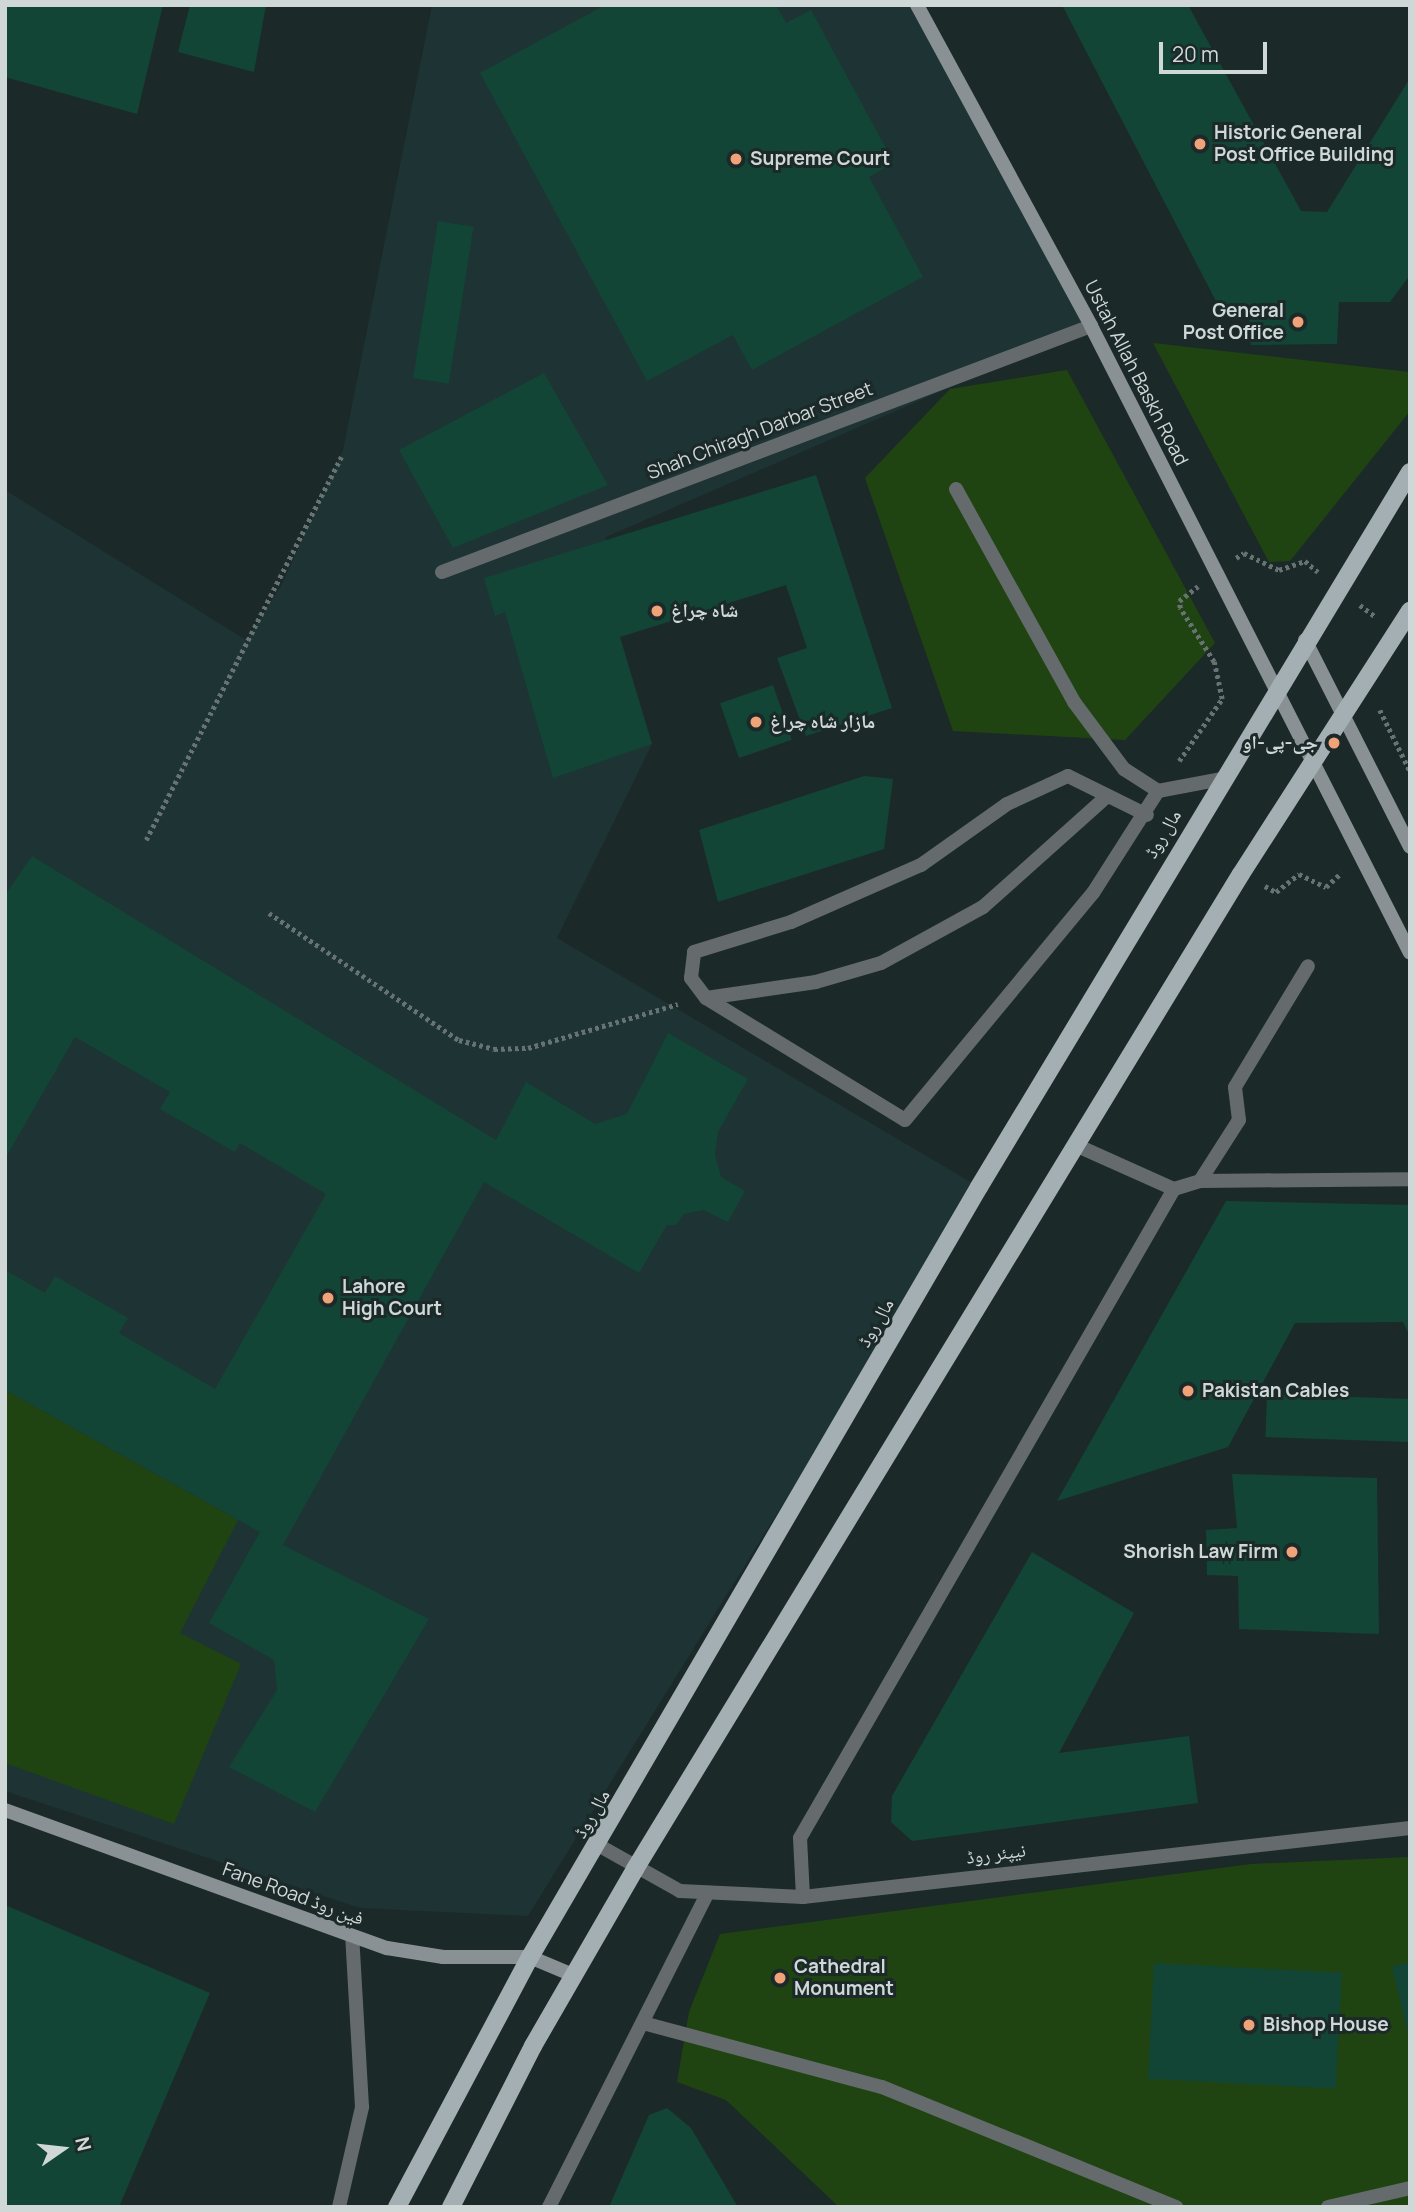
<!DOCTYPE html>
<meta charset="utf-8">
<style>
body{margin:0}
#map{position:relative;width:1415px;height:2212px;overflow:hidden;background:#1c2929;font-family:Manrope,"Noto Naskh Arabic",sans-serif}
div>[style]{position:absolute}
[style*='--x']{left:calc(var(--x)*1px);top:calc(var(--y)*1px);width:calc(var(--w)*1px);rotate:calc(var(--a)*1deg)}
.built>*{inset:0;background:#1e3334}
.green>*{inset:0;background:#1f4412}
.building>*{inset:0;background:#124535;transform-origin:0 0}
.path>*{height:4.5px;margin-top:-2.25px;transform-origin:0;background:repeating-linear-gradient(90deg,#677272 0 3.5px,transparent 0 7px)}
.service>*{height:14px;margin:-7px;padding:0 7px;transform-origin:7px;border-radius:7px;background:#656a6d}
.minor>*{height:14px;margin:-7px;padding:0 7px;transform-origin:7px;border-radius:7px;background:#656a6d}
.tertiary>*{height:14px;margin:-7px;padding:0 7px;transform-origin:7px;border-radius:7px;background:#656a6d}
.secondary>*{height:14px;margin:-7px;padding:0 7px;transform-origin:7px;border-radius:7px;background:#899195}
.primary>*{height:18px;margin:-9px;padding:0 9px;transform-origin:9px;border-radius:9px;background:#a4afb4}
.dots>*{width:19px;height:19px;translate:-50% -50%;box-sizing:border-box;border:4px solid #1c2929;border-radius:50%}
span{translate:-50% -50%;white-space:nowrap;text-align:center;line-height:1.15;-webkit-text-stroke:6px #1c2929;paint-order:stroke}
.poi-label{font-size:19px;color:#cfd7d7;font-weight:700}
.left{translate:0 -50%;text-align:left}
.right{translate:-100% -50%;text-align:right}
.street-label{font-size:19px;color:#cfd7d7}
.frame{position:absolute;inset:0;border:7px solid #cfd7d7;pointer-events:none}
.north{position:absolute;left:28px;top:2114px;width:70px;height:70px;-webkit-text-stroke:5px #1c2929;paint-order:stroke;rotate:76deg;font-size:19px;font-weight:700;line-height:28px;text-align:center;color:#cfd7d7}
.north::after{content:'';display:block;margin:auto;width:24px;height:32px;background:#cfd7d7;clip-path:polygon(50% 0,100% 100%,50% 72%,0 100%)}
.scale{position:absolute;left:1159px;top:42px;width:108px;height:32px;box-sizing:border-box;border:4px solid #cfd7d7;border-top:0;padding-left:9px;font-size:21px;line-height:24px;white-space:nowrap;color:#cfd7d7;-webkit-text-stroke:5px #1c2929;paint-order:stroke}
</style>
<div id="map">
<div class="built">
<i style="clip-path:polygon(432px 5px,914px 5px,1091px 326px,606px 537px,603px 584px,652px 744px,557px 938px,979px 1187px,528px 1916px,360px 1908px,5px 1791px,5px 490px,246px 640px,281px 586px,343px 450px)"></i>
</div>
<div class="green">
<i style="clip-path:polygon(1153px 343px,1410px 372px,1410px 411px,1290px 561px,1269px 562px)"></i>
<i style="clip-path:polygon(1067px 370px,1215px 643px,1125px 740px,953px 731px,865px 478px,950px 389px)"></i>
<i style="clip-path:polygon(5px 1390px,238px 1520px,180px 1633px,241px 1664px,174px 1824px,5px 1763px)"></i>
<i style="clip-path:polygon(1410px 1857px,1410px 2207px,839px 2207px,726px 2100px,677px 2082px,689px 2012px,720px 1934px,1251px 1864px)"></i>
</div>
<div class="building">
<i style="clip-path:polygon(5px 5px,163px 5px,137px 114px,5px 77px)"></i>
<i style="clip-path:polygon(190px 5px,266px 5px,254px 72px,178px 52px)"></i>
<i style="clip-path:polygon(605px 5px,776px 5px,786px 23px,811px 10px,894px 163px,869px 177px,923px 277px,752px 370px,733px 335px,647px 381px,480px 73px)"></i>
<i style="clip-path:polygon(1062px 5px,1188px 5px,1301px 211px,1327px 212px,1410px 78px,1410px 275px,1390px 302px,1339px 302px,1337px 344px,1251px 345px,1248px 305px,1218px 305px)"></i>
<i style="left:438px;top:221px;width:36px;height:159px;rotate:9deg"></i>
<i style="clip-path:polygon(544px 373px,608px 485px,453px 548px,399px 450px)"></i>
<i style="clip-path:polygon(816px 475px,892px 708px,806px 736px,777px 658px,807px 648px,786px 585px,620px 637px,652px 744px,553px 778px,505px 612px,495px 616px,484px 578px)"></i>
<i style="left:773px;top:685px;width:58px;height:56px;rotate:71deg"></i>
<i style="clip-path:polygon(864px 776px,893px 779px,884px 849px,718px 902px,699px 830px)"></i>
<i style="clip-path:polygon(32px 856px,496px 1140px,526px 1082px,595px 1124px,627px 1114px,668px 1033px,748px 1079px,718px 1132px,715px 1155px,721px 1177px,745px 1191px,728px 1222px,703px 1210px,684px 1214px,676px 1225px,667px 1225px,639px 1273px,484px 1182px,283px 1545px,429px 1619px,315px 1812px,229px 1767px,277px 1690px,274px 1660px,209px 1623px,260px 1532px,5px 1390px,5px 1270px,45px 1293px,55px 1276px,128px 1318px,119px 1333px,215px 1389px,326px 1194px,240px 1143px,235px 1152px,160px 1109px,170px 1092px,75px 1037px,5px 1159px,5px 895px)"></i>
<i style="clip-path:polygon(1226px 1201px,1410px 1205px,1410px 1336px,1403px 1322px,1295px 1323px,1228px 1447px,1057px 1501px)"></i>
<i style="left:1267px;top:1394px;width:143px;height:43px;rotate:2deg"></i>
<i style="clip-path:polygon(1232px 1474px,1377px 1478px,1379px 1634px,1239px 1629px,1238px 1576px,1207px 1575px,1206px 1530px,1237px 1528px)"></i>
<i style="clip-path:polygon(1032px 1552px,1134px 1613px,1059px 1753px,1189px 1736px,1198px 1803px,912px 1841px,891px 1822px,892px 1796px)"></i>
<i style="clip-path:polygon(5px 1905px,210px 1993px,119px 2207px,5px 2207px)"></i>
<i style="clip-path:polygon(1410px 1962px,1410px 2028px,1407px 2029px,1392px 1967px)"></i>
<i style="left:1154px;top:1963px;width:188px;height:116px;rotate:3deg"></i>
<i style="clip-path:polygon(667px 2108px,691px 2128px,738px 2207px,609px 2207px,649px 2115px)"></i>
</div>
<div class="path">
<i style="--x:1236;--y:558;--w:9;--a:-32"></i>
<i style="--x:1244;--y:553;--w:39;--a:26"></i>
<i style="--x:1279;--y:570;--w:28;--a:-19"></i>
<i style="--x:1305;--y:561;--w:17;--a:40"></i>
<i style="--x:1360;--y:605;--w:20;--a:37"></i>
<i style="--x:1380;--y:710;--w:68;--a:63.8"></i>
<i style="--x:1179;--y:761;--w:75;--a:-55.3"></i>
<i style="--x:1222;--y:699;--w:38;--a:-102"></i>
<i style="--x:1214;--y:662;--w:64;--a:-122.2"></i>
<i style="--x:1180;--y:608;--w:7;--a:-98"></i>
<i style="--x:1179;--y:601;--w:24;--a:-38"></i>
<i style="--x:146;--y:840;--w:430;--a:-63"></i>
<i style="--x:1265;--y:886;--w:13;--a:29"></i>
<i style="--x:1276;--y:892;--w:29;--a:-38"></i>
<i style="--x:1299;--y:874;--w:30;--a:26"></i>
<i style="--x:1326;--y:887;--w:21;--a:-43"></i>
<i style="--x:269;--y:913;--w:229;--a:33.8"></i>
<i style="--x:459;--y:1040;--w:36;--a:14"></i>
<i style="--x:494;--y:1049;--w:34;--a:-2"></i>
<i style="--x:528;--y:1048;--w:156;--a:-16.3"></i>
</div>
<div class="service">
<i style="--x:956;--y:489;--w:244;--a:61"></i>
<i style="--x:1074;--y:702;--w:84;--a:53.3"></i>
<i style="--x:1124;--y:769;--w:40;--a:32.9"></i>
<i style="--x:1158;--y:791;--w:64;--a:-10.8"></i>
<i style="--x:442;--y:572;--w:694;--a:-20.76"></i>
<i style="--x:1105;--y:798;--w:164;--a:138.2"></i>
<i style="--x:983;--y:907;--w:116;--a:151.2"></i>
<i style="--x:881;--y:963;--w:68;--a:163.7"></i>
<i style="--x:816;--y:982;--w:111;--a:171.7"></i>
<i style="--x:706;--y:998;--w:233;--a:31.5"></i>
<i style="--x:905;--y:1120;--w:295;--a:-50.4"></i>
<i style="--x:1093;--y:893;--w:121;--a:-57.5"></i>
<i style="--x:706;--y:998;--w:25;--a:-127"></i>
<i style="--x:691;--y:978;--w:26;--a:-83"></i>
<i style="--x:694;--y:952;--w:102;--a:-17.2"></i>
<i style="--x:791;--y:922;--w:142;--a:-23.7"></i>
<i style="--x:921;--y:865;--w:105;--a:-35.3"></i>
<i style="--x:1007;--y:804;--w:67;--a:-24.7"></i>
<i style="--x:1068;--y:776;--w:88;--a:26.3"></i>
<i style="--x:1080;--y:1147;--w:103;--a:24.1"></i>
<i style="--x:1174;--y:1189;--w:27;--a:-17"></i>
<i style="--x:1200;--y:1181;--w:210;--a:-0.5"></i>
<i style="--x:1200;--y:1181;--w:72;--a:-57.4"></i>
<i style="--x:1239;--y:1120;--w:33;--a:-97"></i>
<i style="--x:1235;--y:1087;--w:141;--a:-58.9"></i>
<i style="--x:803;--y:1897;--w:59;--a:-92.9"></i>
<i style="--x:800;--y:1838;--w:749;--a:-60.05"></i>
<i style="--x:643;--y:2023;--w:247;--a:15"></i>
<i style="--x:882;--y:2087;--w:318;--a:22.2"></i>
<i style="--x:1328;--y:2207;--w:84;--a:-13"></i>
</div>
<div class="minor">
<i style="--x:339;--y:2207;--w:103;--a:-77"></i>
<i style="--x:362;--y:2107;--w:171;--a:-93.3"></i>
<i style="--x:549;--y:2207;--w:348;--a:-63.2"></i>
</div>
<div class="tertiary">
<i style="--x:598;--y:1845;--w:94;--a:29.3"></i>
<i style="--x:680;--y:1891;--w:123;--a:2.8"></i>
<i style="--x:803;--y:1897;--w:611;--a:-6.49"></i>
</div>
<div class="secondary">
<i style="--x:917;--y:5;--w:365;--a:61.5"></i>
<i style="--x:1091;--y:326;--w:703;--a:63.03"></i>
<i style="--x:1305;--y:640;--w:232;--a:63.1"></i>
<i style="--x:5;--y:1810;--w:406;--a:19.9"></i>
<i style="--x:387;--y:1948;--w:57;--a:9.1"></i>
<i style="--x:443;--y:1957;--w:87;--a:0"></i>
<i style="--x:530;--y:1957;--w:49;--a:22.9"></i>
</div>
<div class="primary">
<i style="--x:397;--y:2207;--w:283;--a:-62"></i>
<i style="--x:530;--y:1957;--w:891;--a:-59.75"></i>
<i style="--x:979;--y:1187;--w:835;--a:-58.92"></i>
<i style="--x:451;--y:2207;--w:181;--a:-63"></i>
<i style="--x:533;--y:2046;--w:204;--a:-60"></i>
<i style="--x:635;--y:1869;--w:1165;--a:-58.66"></i>
<i style="--x:1241;--y:874;--w:313;--a:-57.3"></i>
</div>
<div class="dots">
<i style="left:1200px;top:144px;background:#f0a278"></i>
<i style="left:736px;top:159px;background:#f0a278"></i>
<i style="left:1298px;top:322px;background:#f0a278"></i>
<i style="left:657px;top:611px;background:#f0a278"></i>
<i style="left:756px;top:722px;background:#f0a278"></i>
<i style="left:1334px;top:743px;background:#f0a278"></i>
<i style="left:328px;top:1298px;background:#f0a278"></i>
<i style="left:1188px;top:1391px;background:#f0a278"></i>
<i style="left:1292px;top:1552px;background:#f0a278"></i>
<i style="left:780px;top:1978px;background:#f0a278"></i>
<i style="left:1249px;top:2025px;background:#f0a278"></i>
</div>
<div class="poi-label">
<span class="left" style="left:1214px;top:144px">Historic General<br>Post Office Building</span>
<span class="left" style="left:750px;top:159px">Supreme Court</span>
<span class="right" style="left:1284px;top:322px">General<br>Post Office</span>
<span class="left" style="left:671px;top:611px">شاہ چراغ</span>
<span class="left" style="left:770px;top:722px">مازار شاہ چراغ</span>
<span class="right" style="left:1318px;top:743px">جی-پی-او</span>
<span class="left" style="left:342px;top:1298px">Lahore<br>High Court</span>
<span class="left" style="left:1202px;top:1391px">Pakistan Cables</span>
<span class="right" style="left:1278px;top:1552px">Shorish Law Firm</span>
<span class="left" style="left:794px;top:1978px">Cathedral<br>Monument</span>
<span class="left" style="left:1263px;top:2025px">Bishop House</span>
</div>
<div class="street-label">
<span style="left:1136px;top:373px;rotate:63deg">Ustah Allah Baskh Road</span>
<span style="left:760px;top:431px;rotate:-21deg">Shah Chiragh Darbar Street</span>
<span style="left:1163px;top:834px;rotate:-59deg">مال روڈ</span>
<span style="left:876px;top:1323px;rotate:-60deg">مال روڈ</span>
<span style="left:592px;top:1814px;rotate:-60deg">مال روڈ</span>
<span style="left:996px;top:1854px;rotate:-7deg">نیپئر روڈ</span>
<span style="left:293px;top:1894px;rotate:20deg">Fane Road فین روڈ</span>
</div>
<div class="frame"></div>
<div class="north">N</div>
<div class="scale">20 m</div>
</div>
